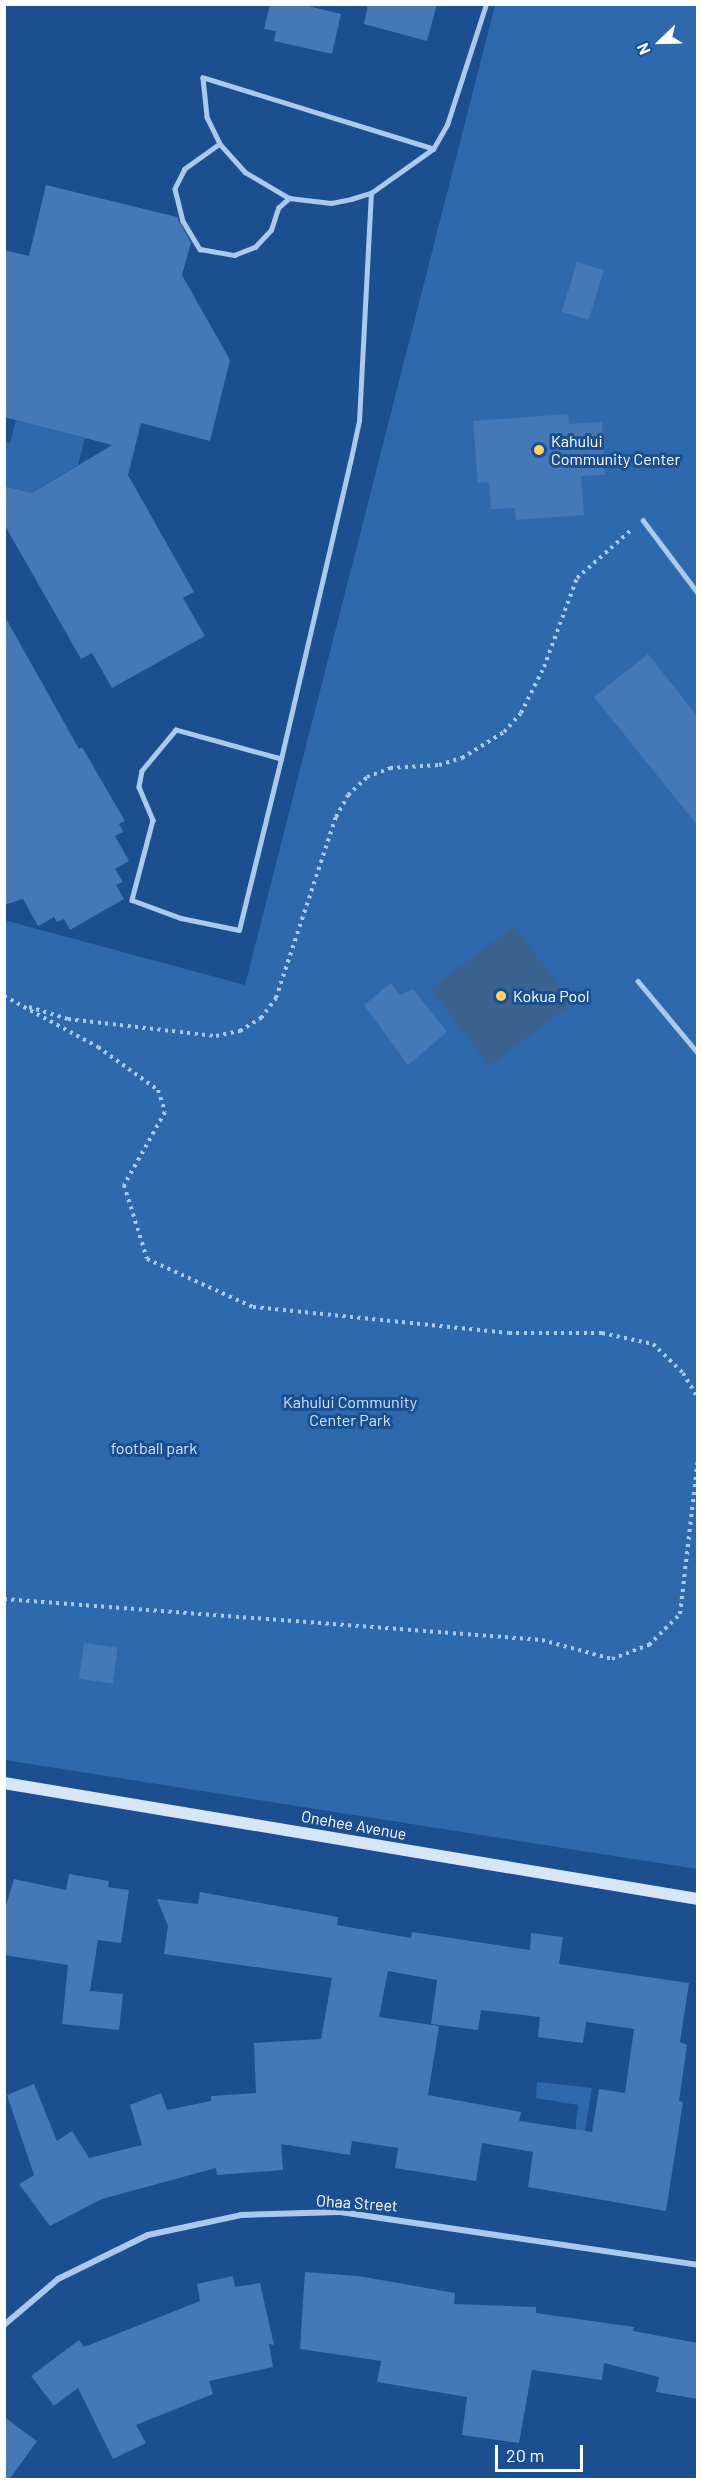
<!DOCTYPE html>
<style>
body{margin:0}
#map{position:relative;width:702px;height:2484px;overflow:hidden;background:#1b4f8f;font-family:Barlow,sans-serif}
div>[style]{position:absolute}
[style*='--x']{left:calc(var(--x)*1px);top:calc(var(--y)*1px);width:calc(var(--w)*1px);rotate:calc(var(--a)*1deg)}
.green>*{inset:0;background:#2e69ad}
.water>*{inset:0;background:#3c6290;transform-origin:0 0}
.building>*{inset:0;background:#4478b7;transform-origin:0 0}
.path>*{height:4px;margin-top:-2px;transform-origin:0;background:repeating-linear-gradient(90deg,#a9c9ee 0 3px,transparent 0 7.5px)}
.lane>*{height:4.5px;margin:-2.25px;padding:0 2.25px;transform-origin:2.25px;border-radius:2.25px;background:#a9c9ee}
.street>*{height:6px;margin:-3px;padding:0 3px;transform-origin:3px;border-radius:3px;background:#a9c9ee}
.secondary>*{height:12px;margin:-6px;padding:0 6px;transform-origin:6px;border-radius:6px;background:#d6e6fa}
.dots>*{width:16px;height:16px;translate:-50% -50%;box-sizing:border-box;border:3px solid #1b4f8f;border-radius:50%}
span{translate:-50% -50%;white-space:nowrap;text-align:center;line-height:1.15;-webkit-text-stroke:6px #1b4f8f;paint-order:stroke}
.poi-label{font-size:16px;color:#fff}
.left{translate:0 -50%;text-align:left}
.park-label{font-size:16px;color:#cfe3fa}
.street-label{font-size:16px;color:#fff}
.frame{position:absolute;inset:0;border:6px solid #fff;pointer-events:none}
.north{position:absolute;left:630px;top:12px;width:60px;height:60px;-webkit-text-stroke:4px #1b4f8f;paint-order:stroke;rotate:247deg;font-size:16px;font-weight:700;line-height:24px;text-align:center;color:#fff}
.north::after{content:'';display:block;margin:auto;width:21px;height:27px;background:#fff;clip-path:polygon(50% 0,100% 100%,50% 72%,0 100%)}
.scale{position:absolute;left:495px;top:2445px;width:88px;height:27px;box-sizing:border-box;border:3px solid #fff;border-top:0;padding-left:8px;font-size:18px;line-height:21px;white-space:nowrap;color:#fff;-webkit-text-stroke:4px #1b4f8f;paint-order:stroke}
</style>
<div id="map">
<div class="green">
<i style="clip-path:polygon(495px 5px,697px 5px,697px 1869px,5px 1760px,4px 920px,245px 985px)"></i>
<i style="clip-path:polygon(16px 420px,85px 438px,78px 465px,32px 493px,5px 486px,4px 442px,10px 443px)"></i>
<i style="clip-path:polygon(537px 2082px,592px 2088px,584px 2135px,575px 2134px,578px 2105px,536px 2098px)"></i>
</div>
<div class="water">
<i style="left:514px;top:926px;width:97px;height:104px;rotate:53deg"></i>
</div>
<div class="building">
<i style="clip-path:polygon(270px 4px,300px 4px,341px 14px,332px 54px,274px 41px,276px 31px,264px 29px)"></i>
<i style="clip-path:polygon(368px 4px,437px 4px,427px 41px,364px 24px)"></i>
<i style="clip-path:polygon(46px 185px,177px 217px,191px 243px,182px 275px,230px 360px,210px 441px,141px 423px,128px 475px,194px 592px,183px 598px,205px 636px,112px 688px,92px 653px,81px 659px,4px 524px,4px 486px,32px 493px,112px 445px,4px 417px,4px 250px,29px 256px)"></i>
<i style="left:577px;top:262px;width:28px;height:52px;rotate:17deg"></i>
<i style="clip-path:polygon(568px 414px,569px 424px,602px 422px,605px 475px,581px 476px,584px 515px,516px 520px,515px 508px,491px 509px,489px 482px,478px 483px,473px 421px)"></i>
<i style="clip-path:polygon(4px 615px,79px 749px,82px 747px,125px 821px,119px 824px,123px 832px,115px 836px,129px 861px,115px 869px,123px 882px,116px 885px,124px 899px,70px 930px,64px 919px,57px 922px,54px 917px,38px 926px,23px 899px,4px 905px)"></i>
<i style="clip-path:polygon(648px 654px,698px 717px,698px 826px,594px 697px)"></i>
<i style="clip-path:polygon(391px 983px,400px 995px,413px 989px,447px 1032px,408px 1065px,364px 1005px)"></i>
<i style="left:84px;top:1643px;width:34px;height:36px;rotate:8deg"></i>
<i style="clip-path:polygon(69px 1874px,109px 1881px,108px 1887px,129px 1890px,121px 1943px,98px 1940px,90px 1991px,123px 1994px,119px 2030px,62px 2024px,68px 1965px,4px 1955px,4px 1912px,14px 1879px,66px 1890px)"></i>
<i style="clip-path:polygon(evenodd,200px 1892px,338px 1917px,337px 1925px,411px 1938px,412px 1932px,530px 1950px,531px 1933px,563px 1937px,559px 1964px,689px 1983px,680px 2042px,687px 2045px,679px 2101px,683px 2102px,666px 2211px,528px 2187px,533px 2152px,482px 2143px,476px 2181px,395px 2168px,398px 2148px,352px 2141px,350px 2155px,281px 2144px,283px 2170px,217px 2175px,216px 2168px,102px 2199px,50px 2226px,19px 2184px,34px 2175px,7px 2095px,34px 2084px,57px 2141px,72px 2131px,89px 2158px,142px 2145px,130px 2105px,161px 2093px,167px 2110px,211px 2101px,211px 2096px,256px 2093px,254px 2043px,321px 2039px,332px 1978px,164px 1954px,168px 1926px,157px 1899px,198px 1904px,200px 1892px,388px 1971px,437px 1980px,431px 2024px,478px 2030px,481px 2010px,540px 2017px,538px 2037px,583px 2043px,586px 2022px,634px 2029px,625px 2093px,599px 2089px,592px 2132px,519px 2121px,521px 2112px,428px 2095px,439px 2026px,379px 2017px,388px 1971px)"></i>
<i style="clip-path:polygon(305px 2272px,358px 2276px,455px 2293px,454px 2304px,536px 2307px,536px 2313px,634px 2327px,633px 2331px,698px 2343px,698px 2399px,656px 2392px,659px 2377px,604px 2363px,602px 2380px,532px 2370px,519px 2443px,462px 2435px,467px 2397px,377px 2382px,381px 2361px,300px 2349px)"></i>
<i style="clip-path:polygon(233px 2276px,235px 2287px,260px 2283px,274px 2345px,269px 2344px,273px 2367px,209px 2381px,213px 2394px,136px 2425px,146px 2443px,113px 2459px,78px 2388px,54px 2406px,31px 2376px,79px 2340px,84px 2347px,200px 2301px,197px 2284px)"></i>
<i style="clip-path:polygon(4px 2417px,37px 2441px,9px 2480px,4px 2480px)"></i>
</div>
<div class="path">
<i style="--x:4;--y:996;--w:107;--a:28.5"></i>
<i style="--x:98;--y:1047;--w:74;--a:35.6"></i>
<i style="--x:158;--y:1090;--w:23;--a:72"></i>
<i style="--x:165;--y:1112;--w:84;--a:119.3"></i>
<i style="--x:124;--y:1185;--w:77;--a:72.7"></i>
<i style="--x:147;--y:1259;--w:116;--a:24.4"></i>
<i style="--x:253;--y:1307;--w:257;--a:5.8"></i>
<i style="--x:509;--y:1333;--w:93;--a:0"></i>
<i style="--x:602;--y:1333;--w:52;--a:12.2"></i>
<i style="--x:653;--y:1344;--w:42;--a:44"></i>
<i style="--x:683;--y:1373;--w:29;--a:59"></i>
<i style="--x:29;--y:1007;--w:41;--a:17.1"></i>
<i style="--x:68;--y:1019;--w:149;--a:6.6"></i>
<i style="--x:216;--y:1036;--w:25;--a:-12"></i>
<i style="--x:240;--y:1031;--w:25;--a:-32"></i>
<i style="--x:261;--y:1018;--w:25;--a:-53"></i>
<i style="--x:276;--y:998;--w:191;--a:-71.7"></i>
<i style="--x:336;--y:817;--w:25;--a:-61"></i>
<i style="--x:348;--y:795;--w:26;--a:-43"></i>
<i style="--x:367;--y:777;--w:25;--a:-21"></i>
<i style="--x:390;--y:768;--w:49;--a:-3.5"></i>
<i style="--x:439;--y:765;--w:24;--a:-17"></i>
<i style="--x:462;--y:758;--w:49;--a:-31.8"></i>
<i style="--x:504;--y:732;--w:25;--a:-48"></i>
<i style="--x:521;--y:713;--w:51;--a:-63.4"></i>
<i style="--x:544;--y:667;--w:95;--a:-69.7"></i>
<i style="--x:577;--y:578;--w:72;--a:-41.6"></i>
<i style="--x:4;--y:1599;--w:540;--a:4.36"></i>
<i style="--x:542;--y:1640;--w:73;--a:15.2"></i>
<i style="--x:612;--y:1659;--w:40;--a:-21"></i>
<i style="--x:649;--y:1645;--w:44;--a:-45"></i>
<i style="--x:680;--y:1614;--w:157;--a:-83.4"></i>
</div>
<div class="lane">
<i style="--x:220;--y:144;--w:43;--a:144.5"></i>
<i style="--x:185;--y:169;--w:22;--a:117"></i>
<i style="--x:175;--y:189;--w:33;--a:76"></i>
<i style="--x:183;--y:221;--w:33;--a:59"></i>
<i style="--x:200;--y:249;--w:35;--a:10"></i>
<i style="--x:234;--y:255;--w:22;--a:-21"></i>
<i style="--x:255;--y:247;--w:23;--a:-47"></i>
<i style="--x:271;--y:230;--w:23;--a:-72"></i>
<i style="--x:278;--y:208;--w:15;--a:-42"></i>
<i style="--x:433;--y:149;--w:241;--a:-162.8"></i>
<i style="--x:203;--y:78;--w:39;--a:84"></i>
<i style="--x:207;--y:117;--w:30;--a:64"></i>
<i style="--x:220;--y:144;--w:38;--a:48"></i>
<i style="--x:245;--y:172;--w:51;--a:30.6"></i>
<i style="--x:289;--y:198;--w:42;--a:6.8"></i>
<i style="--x:331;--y:203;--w:20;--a:-11"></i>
<i style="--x:351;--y:199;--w:21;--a:-17"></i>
<i style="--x:371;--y:193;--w:76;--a:-35.4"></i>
<i style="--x:433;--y:149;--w:28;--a:-60"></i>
<i style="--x:447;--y:125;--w:127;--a:-72.1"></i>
<i style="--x:643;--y:520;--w:91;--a:53"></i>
<i style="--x:281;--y:759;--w:109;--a:-164.6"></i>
<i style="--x:176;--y:730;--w:53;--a:129.7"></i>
<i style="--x:142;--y:771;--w:16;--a:101"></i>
<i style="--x:139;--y:787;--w:36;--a:67"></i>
<i style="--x:153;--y:820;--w:83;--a:104.7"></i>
<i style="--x:132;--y:900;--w:52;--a:20.2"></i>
<i style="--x:181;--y:918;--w:59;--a:11.7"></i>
<i style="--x:239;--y:930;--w:176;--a:-76.2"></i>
<i style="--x:281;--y:759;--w:304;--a:-76.9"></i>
<i style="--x:350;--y:463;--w:43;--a:-77.9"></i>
<i style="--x:359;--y:421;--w:228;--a:-87"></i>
<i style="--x:638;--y:981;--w:94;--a:50.2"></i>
</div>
<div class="street">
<i style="--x:4;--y:2325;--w:71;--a:-40.4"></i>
<i style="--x:58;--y:2279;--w:100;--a:-26.1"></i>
<i style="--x:148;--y:2235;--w:95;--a:-12.1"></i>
<i style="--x:241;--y:2215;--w:99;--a:-1.7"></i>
<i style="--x:340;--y:2212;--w:362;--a:8.4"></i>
</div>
<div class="secondary">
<i style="--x:4;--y:1783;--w:704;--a:9.49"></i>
</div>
<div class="dots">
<i style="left:539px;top:450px;background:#ffd166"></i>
<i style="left:501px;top:996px;background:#ffd166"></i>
</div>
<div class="poi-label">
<span class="left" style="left:551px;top:450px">Kahului<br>Community Center</span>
<span class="left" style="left:513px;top:996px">Kokua Pool</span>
</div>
<div class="park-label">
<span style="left:350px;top:1411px">Kahului Community<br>Center Park</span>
<span style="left:154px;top:1448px">football park</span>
</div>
<div class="street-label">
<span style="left:354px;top:1825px;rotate:10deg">Onehee Avenue</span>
<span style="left:357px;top:2203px;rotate:4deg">Ohaa Street</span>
</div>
<div class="frame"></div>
<div class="north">N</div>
<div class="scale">20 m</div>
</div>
